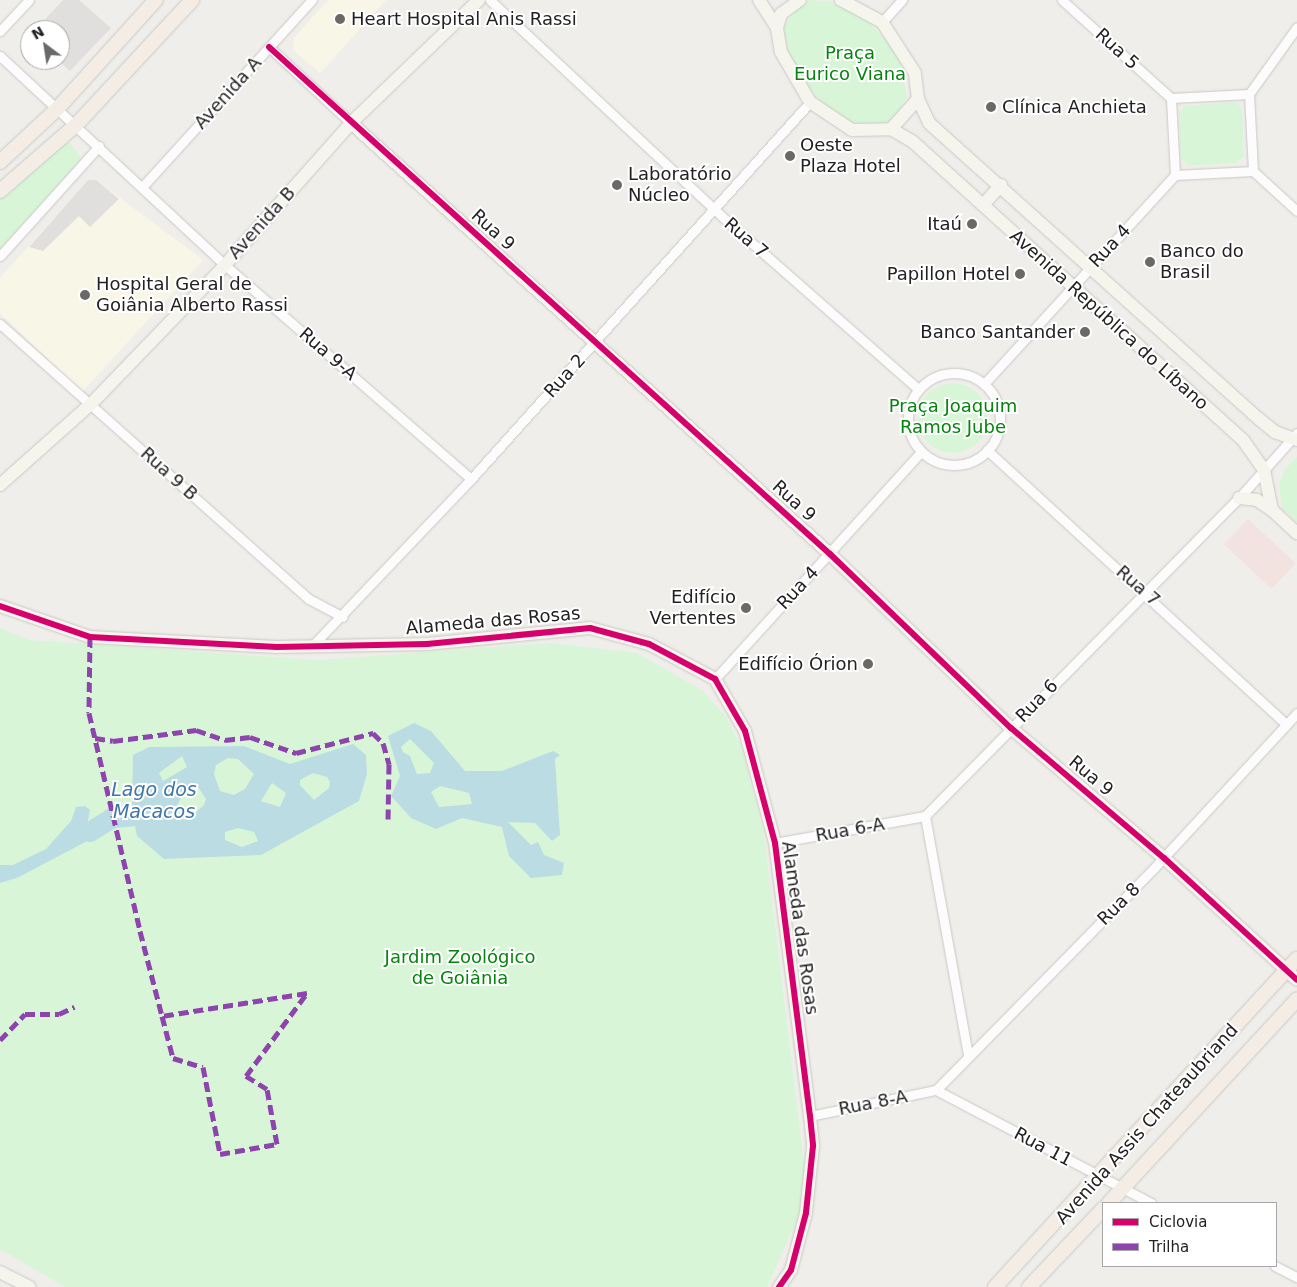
<!DOCTYPE html>
<meta charset="utf-8">
<style>
body{margin:0}
#map{position:relative;width:1297px;height:1287px;overflow:hidden;background:#f0eeea;font-family:"DejaVu Sans",sans-serif}
div>[style]{position:absolute}
[style*='--x']{left:calc(var(--x)*1px);top:calc(var(--y)*1px);width:calc(var(--w)*1px);rotate:calc(var(--a)*1deg)}
.commercial>*{inset:0;background:#f2e2e0;transform-origin:0 0}
.education>*{inset:0;background:#f8f7e7}
.park>*{inset:0;background:#d8f6d7}
.round{border-radius:50%}
.parking>*{inset:0;background:#e0dfde}
.water>*{inset:0;background:#bcdce4}
.river>*{height:20px;margin:-10px;padding:0 10px;transform-origin:10px;border-radius:10px;background:#bcdce4}
.roads{filter:drop-shadow(0 0 1px #c9c8c6) drop-shadow(0 0 1px #c9c8c6)}
.street>*{height:9px;margin:-4.5px;padding:0 4.5px;transform-origin:4.5px;border-radius:4.5px;background:#fdfcfc}
.street>.ring{margin:-4.5px;padding:0;box-sizing:content-box;background:none;border:9px solid #fdfcfc;border-radius:50%}
.secondary>*{height:12px;margin:-6px;padding:0 6px;transform-origin:6px;border-radius:6px;background:#f5f5ed}
.primary>*{height:14px;margin:-7px;padding:0 7px;transform-origin:7px;border-radius:7px;background:#f3ede6}
.quiet>*{height:5px;margin-top:-2.5px;transform-origin:0;background:repeating-linear-gradient(90deg,#8e44ad 0 10px,transparent 0 15px)}
.cycleway>*{height:6px;margin:-3px;padding:0 3px;transform-origin:3px;border-radius:3px;background:#d6006c}
.dots>*{width:14px;height:14px;translate:-50% -50%;box-sizing:border-box;border:2px solid #fff;border-radius:50%}
span{translate:-50% -50%;white-space:nowrap;text-align:center;line-height:1.15;-webkit-text-stroke:4px #fff;paint-order:stroke}
.poi-label{font-size:18px;color:#222}
.left{translate:0 -50%;text-align:left}
.right{translate:-100% -50%;text-align:right}
.street-label{font-size:18px;color:#222}
.park-label{font-size:18px;color:#05850e}
.water-label{font-size:19px;color:#4176a9;font-style:italic}
.legend{position:absolute;left:1102px;top:1202px;width:175px;height:65px;box-sizing:border-box;background:#fff;border:1px solid #a7a7a7;margin:0;padding:6px 9px;list-style:none;font-size:15px;color:#222}
.legend li{display:flex;align-items:center;gap:10px;height:25px}
.legend b{width:25px;border:1px solid #a7a7a7}
.north{position:absolute;left:20px;top:20px;width:50px;height:50px;box-sizing:border-box;background:#fff;border:1px solid #a7a7a7;border-radius:50%;rotate:329deg;font-size:14px;font-weight:700;line-height:20px;text-align:center;color:#222}
.north::after{content:'';display:block;margin:auto;width:18px;height:22px;background:#6a6968;clip-path:polygon(50% 0,100% 100%,50% 72%,0 100%)}
</style>
<div id="map">
<div class="commercial">
<i style="left:1248px;top:519px;width:65px;height:35px;rotate:43deg"></i>
</div>
<div class="education">
<i style="clip-path:polygon(328px 0,386px 0,320px 73px,293px 50px,294px 38px)"></i>
<i style="clip-path:polygon(88px 180px,96px 180px,203px 260px,82px 392px,0 313px,0 278px)"></i>
</div>
<div class="park">
<i style="clip-path:polygon(810px 0,829px 2px,865px 18px,899px 54px,907px 98px,894px 119px,872px 127px,847px 121px,822px 103px,804px 81px,790px 60px,783px 29px,794px 10px)"></i>
<i style="clip-path:polygon(1236px 102px,1242px 108px,1244px 156px,1236px 163px,1188px 166px,1181px 158px,1179px 112px,1185px 106px)"></i>
<i style="clip-path:polygon(61px 142px,71px 143px,83px 161px,0 252px,0 192px)"></i>
<i class="round" style="left:918px;top:383px;width:70px;height:70px"></i>
<i style="clip-path:polygon(1297px 457px,1297px 522px,1282px 508px,1279px 486px,1284px 470px)"></i>
<i style="clip-path:polygon(0 628px,29px 640px,318px 660px,550px 643px,637px 653px,702px 690px,725px 715px,741px 746px,764px 834px,802px 1146px,805px 1182px,797px 1220px,767px 1287px,65px 1287px,0 1249px)"></i>
</div>
<div class="parking">
<i style="clip-path:polygon(63px 0,79px 0,111px 28px,70px 71px,58px 60px,60px 30px,35px 30px)"></i>
<i style="clip-path:polygon(88px 180px,96px 180px,119px 199px,90px 227px,79px 216px,43px 251px,29px 247px)"></i>
</div>
<div class="water">
<i style="clip-path:polygon(evenodd,414px 723px,431px 731px,465px 771px,502px 771px,553px 751px,560px 755px,555px 759px,560px 835px,552px 841px,535px 823px,508px 822px,531px 845px,538px 842px,544px 855px,564px 863px,562px 875px,531px 878px,509px 856px,502px 827px,462px 818px,436px 829px,411px 818px,391px 796px,400px 776px,388px 736px,414px 723px,410px 739px,434px 763px,430px 773px,417px 774px,410px 756px,403px 752px,401px 747px,410px 739px,414px 723px,440px 786px,469px 793px,472px 804px,439px 807px,431px 792px,440px 786px)"></i>
<i style="clip-path:polygon(evenodd,353px 744px,366px 755px,367px 774px,359px 801px,261px 855px,164px 859px,137px 836px,132px 811px,133px 755px,149px 747px,244px 746px,290px 764px,353px 744px,182px 756px,187px 767px,163px 781px,159px 773px,182px 756px,353px 744px,228px 758px,238px 759px,254px 774px,245px 789px,234px 795px,220px 791px,214px 774px,216px 765px,228px 758px,353px 744px,313px 773px,327px 777px,330px 782px,329px 788px,314px 800px,300px 785px,300px 780px,313px 773px,353px 744px,272px 783px,286px 793px,280px 807px,261px 801px,272px 783px,353px 744px,198px 787px,206px 799px,204px 805px,189px 818px,176px 818px,174px 812px,182px 796px,198px 787px,353px 744px,238px 828px,254px 832px,258px 841px,242px 847px,225px 840px,225px 832px,238px 828px)"></i>
<i style="clip-path:polygon(85px 806px,90px 810px,87px 825px,93px 838px,17px 878px,0 883px,0 865px,13px 865px,46px 849px,71px 821px,76px 807px)"></i>
</div>
<div class="river">
<i style="--x:90;--y:832;--w:26;--a:-32"></i>
<i style="--x:112;--y:818;--w:21;--a:-5"></i>
</div>
<div class="roads">
<div class="street">
<i style="--x:490;--y:0;--w:325;--a:43"></i>
<i style="--x:728;--y:222;--w:253;--a:41.3"></i>
<i style="--x:1062;--y:0;--w:147;--a:42"></i>
<i style="--x:882;--y:22;--w:30;--a:-48"></i>
<i style="--x:0;--y:31;--w:42;--a:-46.9"></i>
<i style="--x:269;--y:47;--w:112;--a:42.8"></i>
<i style="--x:0;--y:56;--w:307;--a:42.9"></i>
<i style="--x:225;--y:265;--w:326;--a:41"></i>
<i style="--x:1249;--y:94;--w:77;--a:87"></i>
<i style="--x:1253;--y:171;--w:78;--a:177.1"></i>
<i style="--x:1175;--y:175;--w:77;--a:-93"></i>
<i style="--x:1171;--y:98;--w:78;--a:-2.9"></i>
<i style="--x:1249;--y:94;--w:82;--a:-54.4"></i>
<i style="--x:1253;--y:171;--w:59;--a:42.3"></i>
<i style="--x:144;--y:185;--w:250;--a:-47.8"></i>
<i style="--x:0;--y:256;--w:148;--a:-48"></i>
<i style="--x:0;--y:324;--w:414;--a:41.7"></i>
<i style="--x:309;--y:599;--w:38;--a:28"></i>
<i class="ring" style="left:908px;top:373px;width:83px;height:83px"></i>
<i style="--x:984;--y:384;--w:283;--a:-47.6"></i>
<i style="--x:987;--y:450;--w:406;--a:42.5"></i>
<i style="--x:313;--y:645;--w:229;--a:-46.4"></i>
<i style="--x:471;--y:479;--w:507;--a:-48.04"></i>
<i style="--x:715;--y:679;--w:307;--a:-47.8"></i>
<i style="--x:925;--y:816;--w:447;--a:-45.4"></i>
<i style="--x:1239;--y:498;--w:87;--a:-48.3"></i>
<i style="--x:925;--y:816;--w:242;--a:79.8"></i>
<i style="--x:775;--y:843;--w:152;--a:-10.2"></i>
<i style="--x:936;--y:1090;--w:311;--a:-45.5"></i>
<i style="--x:1154;--y:868;--w:211;--a:-47.3"></i>
<i style="--x:936;--y:1090;--w:243;--a:27.7"></i>
<i style="--x:810;--y:1116;--w:129;--a:-11.7"></i>
<i style="--x:1275;--y:1266;--w:25;--a:27"></i>
</div>
<div class="secondary">
<i style="--x:759;--y:0;--w:33;--a:57"></i>
<i style="--x:800;--y:0;--w:24;--a:144"></i>
<i style="--x:781;--y:14;--w:15;--a:106"></i>
<i style="--x:777;--y:28;--w:24;--a:81"></i>
<i style="--x:781;--y:52;--w:58;--a:59.9"></i>
<i style="--x:810;--y:102;--w:50;--a:33.7"></i>
<i style="--x:852;--y:130;--w:39;--a:-1"></i>
<i style="--x:891;--y:129;--w:40;--a:-48"></i>
<i style="--x:918;--y:99;--w:26;--a:-97"></i>
<i style="--x:915;--y:73;--w:61;--a:-122.9"></i>
<i style="--x:882;--y:22;--w:47;--a:-151.8"></i>
<i style="--x:918;--y:99;--w:26;--a:65"></i>
<i style="--x:929;--y:123;--w:443;--a:41.9"></i>
<i style="--x:1259;--y:419;--w:21;--a:39"></i>
<i style="--x:1275;--y:432;--w:23;--a:20"></i>
<i style="--x:351;--y:123;--w:644;--a:41.98"></i>
<i style="--x:830;--y:554;--w:251;--a:43.9"></i>
<i style="--x:1011;--y:728;--w:201;--a:40.4"></i>
<i style="--x:1164;--y:858;--w:180;--a:42.5"></i>
<i style="--x:891;--y:129;--w:24;--a:30"></i>
<i style="--x:912;--y:141;--w:446;--a:42.1"></i>
<i style="--x:1243;--y:440;--w:37;--a:55"></i>
<i style="--x:1264;--y:470;--w:41;--a:78.7"></i>
<i style="--x:1272;--y:510;--w:34;--a:43"></i>
<i style="--x:983;--y:205;--w:27;--a:-48"></i>
<i style="--x:0;--y:485;--w:122;--a:-41.7"></i>
<i style="--x:91;--y:404;--w:193;--a:-46"></i>
<i style="--x:225;--y:265;--w:190;--a:-48.4"></i>
<i style="--x:351;--y:123;--w:178;--a:-43.9"></i>
<i style="--x:1239;--y:498;--w:18;--a:6"></i>
<i style="--x:1257;--y:500;--w:18;--a:34"></i>
<i style="--x:0;--y:606;--w:95;--a:19"></i>
<i style="--x:90;--y:637;--w:187;--a:3.1"></i>
<i style="--x:277;--y:647;--w:150;--a:-1.1"></i>
<i style="--x:427;--y:644;--w:164;--a:-5.6"></i>
<i style="--x:590;--y:628;--w:61;--a:15.2"></i>
<i style="--x:649;--y:644;--w:75;--a:27.9"></i>
<i style="--x:715;--y:679;--w:60;--a:60"></i>
<i style="--x:745;--y:731;--w:116;--a:75"></i>
<i style="--x:775;--y:843;--w:275;--a:82.7"></i>
<i style="--x:810;--y:1116;--w:30;--a:84"></i>
<i style="--x:813;--y:1146;--w:67;--a:96"></i>
<i style="--x:806;--y:1213;--w:59;--a:104.7"></i>
<i style="--x:791;--y:1270;--w:21;--a:125"></i>
<i style="--x:0;--y:1272;--w:33;--a:27"></i>
</div>
<div class="primary">
<i style="--x:0;--y:162;--w:78;--a:-42.9"></i>
<i style="--x:57;--y:109;--w:147;--a:-47.8"></i>
<i style="--x:0;--y:191;--w:101;--a:-41"></i>
<i style="--x:76;--y:125;--w:171;--a:-47.1"></i>
<i style="--x:1109;--y:1203;--w:277;--a:-47.3"></i>
<i style="--x:995;--y:1287;--w:446;--a:-47.4"></i>
<i style="--x:1029;--y:1287;--w:108;--a:-46.5"></i>
</div>
</div>
<div class="quiet">
<i style="--x:90;--y:637;--w:76;--a:90.8"></i>
<i style="--x:89;--y:713;--w:224;--a:76.8"></i>
<i style="--x:140;--y:931;--w:88;--a:75.5"></i>
<i style="--x:162;--y:1016;--w:43;--a:75.3"></i>
<i style="--x:173;--y:1058;--w:31;--a:17"></i>
<i style="--x:203;--y:1067;--w:89;--a:78.9"></i>
<i style="--x:220;--y:1154;--w:58;--a:-10"></i>
<i style="--x:277;--y:1144;--w:56;--a:-100.3"></i>
<i style="--x:267;--y:1089;--w:25;--a:-148"></i>
<i style="--x:246;--y:1076;--w:103;--a:-53.7"></i>
<i style="--x:307;--y:993;--w:147;--a:171"></i>
<i style="--x:95;--y:738;--w:18;--a:9"></i>
<i style="--x:113;--y:741;--w:84;--a:-7.5"></i>
<i style="--x:196;--y:730;--w:31;--a:19"></i>
<i style="--x:225;--y:740;--w:25;--a:-7"></i>
<i style="--x:250;--y:737;--w:49;--a:19.2"></i>
<i style="--x:296;--y:753;--w:80;--a:-14.6"></i>
<i style="--x:373;--y:733;--w:14;--a:45"></i>
<i style="--x:383;--y:743;--w:22;--a:74"></i>
<i style="--x:389;--y:764;--w:55;--a:91"></i>
<i style="--x:0;--y:1040;--w:36;--a:-46"></i>
<i style="--x:25;--y:1014;--w:34;--a:0"></i>
<i style="--x:59;--y:1014;--w:17;--a:-25"></i>
</div>
<div class="cycleway">
<i style="--x:269;--y:47;--w:756;--a:42.11"></i>
<i style="--x:830;--y:554;--w:251;--a:43.9"></i>
<i style="--x:1011;--y:728;--w:201;--a:40.4"></i>
<i style="--x:1164;--y:858;--w:180;--a:42.5"></i>
<i style="--x:0;--y:606;--w:95;--a:19"></i>
<i style="--x:90;--y:637;--w:187;--a:3.1"></i>
<i style="--x:277;--y:647;--w:150;--a:-1.1"></i>
<i style="--x:427;--y:644;--w:164;--a:-5.6"></i>
<i style="--x:590;--y:628;--w:61;--a:15.2"></i>
<i style="--x:649;--y:644;--w:75;--a:27.9"></i>
<i style="--x:715;--y:679;--w:60;--a:60"></i>
<i style="--x:745;--y:731;--w:116;--a:75"></i>
<i style="--x:775;--y:843;--w:275;--a:82.7"></i>
<i style="--x:810;--y:1116;--w:30;--a:84"></i>
<i style="--x:813;--y:1146;--w:67;--a:96"></i>
<i style="--x:806;--y:1213;--w:59;--a:104.7"></i>
<i style="--x:791;--y:1270;--w:21;--a:125"></i>
</div>
<div class="dots">
<i style="left:340px;top:19px;background:#6a6968"></i>
<i style="left:991px;top:107px;background:#6a6968"></i>
<i style="left:790px;top:156px;background:#6a6968"></i>
<i style="left:617px;top:185px;background:#6a6968"></i>
<i style="left:972px;top:224px;background:#6a6968"></i>
<i style="left:1150px;top:262px;background:#6a6968"></i>
<i style="left:1020px;top:274px;background:#6a6968"></i>
<i style="left:85px;top:295px;background:#6a6968"></i>
<i style="left:1085px;top:332px;background:#6a6968"></i>
<i style="left:746px;top:608px;background:#6a6968"></i>
<i style="left:868px;top:664px;background:#6a6968"></i>
</div>
<div class="poi-label">
<span class="left" style="left:351px;top:19px">Heart Hospital Anis Rassi</span>
<span class="left" style="left:1002px;top:107px">Clínica Anchieta</span>
<span class="left" style="left:800px;top:156px">Oeste<br>Plaza Hotel</span>
<span class="left" style="left:628px;top:185px">Laboratório<br>Núcleo</span>
<span class="right" style="left:962px;top:224px">Itaú</span>
<span class="left" style="left:1160px;top:262px">Banco do<br>Brasil</span>
<span class="right" style="left:1010px;top:274px">Papillon Hotel</span>
<span class="left" style="left:96px;top:295px">Hospital Geral de<br>Goiânia Alberto Rassi</span>
<span class="right" style="left:1075px;top:332px">Banco Santander</span>
<span class="right" style="left:736px;top:608px">Edifício<br>Vertentes</span>
<span class="right" style="left:858px;top:664px">Edifício Órion</span>
</div>
<div class="street-label">
<span style="left:1117px;top:49px;rotate:42deg">Rua 5</span>
<span style="left:228px;top:93px;rotate:-48deg">Avenida A</span>
<span style="left:262px;top:223px;rotate:-48deg">Avenida B</span>
<span style="left:493px;top:230px;rotate:42deg">Rua 9</span>
<span style="left:746px;top:238px;rotate:41deg">Rua 7</span>
<span style="left:1110px;top:246px;rotate:-47deg">Rua 4</span>
<span style="left:1109px;top:320px;rotate:42deg">Avenida República do Líbano</span>
<span style="left:328px;top:354px;rotate:41deg">Rua 9-A</span>
<span style="left:565px;top:376px;rotate:-48deg">Rua 2</span>
<span style="left:169px;top:474px;rotate:42deg">Rua 9 B</span>
<span style="left:794px;top:501px;rotate:42deg">Rua 9</span>
<span style="left:1138px;top:586px;rotate:41deg">Rua 7</span>
<span style="left:798px;top:588px;rotate:-47deg">Rua 4</span>
<span style="left:493px;top:621px;rotate:-5deg">Alameda das Rosas</span>
<span style="left:1037px;top:701px;rotate:-46deg">Rua 6</span>
<span style="left:1091px;top:776px;rotate:40deg">Rua 9</span>
<span style="left:850px;top:830px;rotate:-10deg">Rua 6-A</span>
<span style="left:1119px;top:904px;rotate:-45deg">Rua 8</span>
<span style="left:800px;top:928px;rotate:82deg">Alameda das Rosas</span>
<span style="left:873px;top:1103px;rotate:-11deg">Rua 8-A</span>
<span style="left:1147px;top:1124px;rotate:-48deg">Avenida Assis Chateaubriand</span>
<span style="left:1043px;top:1147px;rotate:28deg">Rua 11</span>
</div>
<div class="park-label">
<span style="left:850px;top:64px">Praça<br>Eurico Viana</span>
<span style="left:953px;top:417px">Praça Joaquim<br>Ramos Jube</span>
<span style="left:460px;top:968px">Jardim Zoológico<br>de Goiânia</span>
</div>
<div class="water-label">
<span style="left:154px;top:801px">Lago dos<br>Macacos</span>
</div>
<ul class="legend">
<li><b style="height:6px;background:#d6006c"></b>Ciclovia</li>
<li><b style="height:6px;background:#8e44ad"></b>Trilha</li>
</ul>
<div class="north">N</div>
</div>
